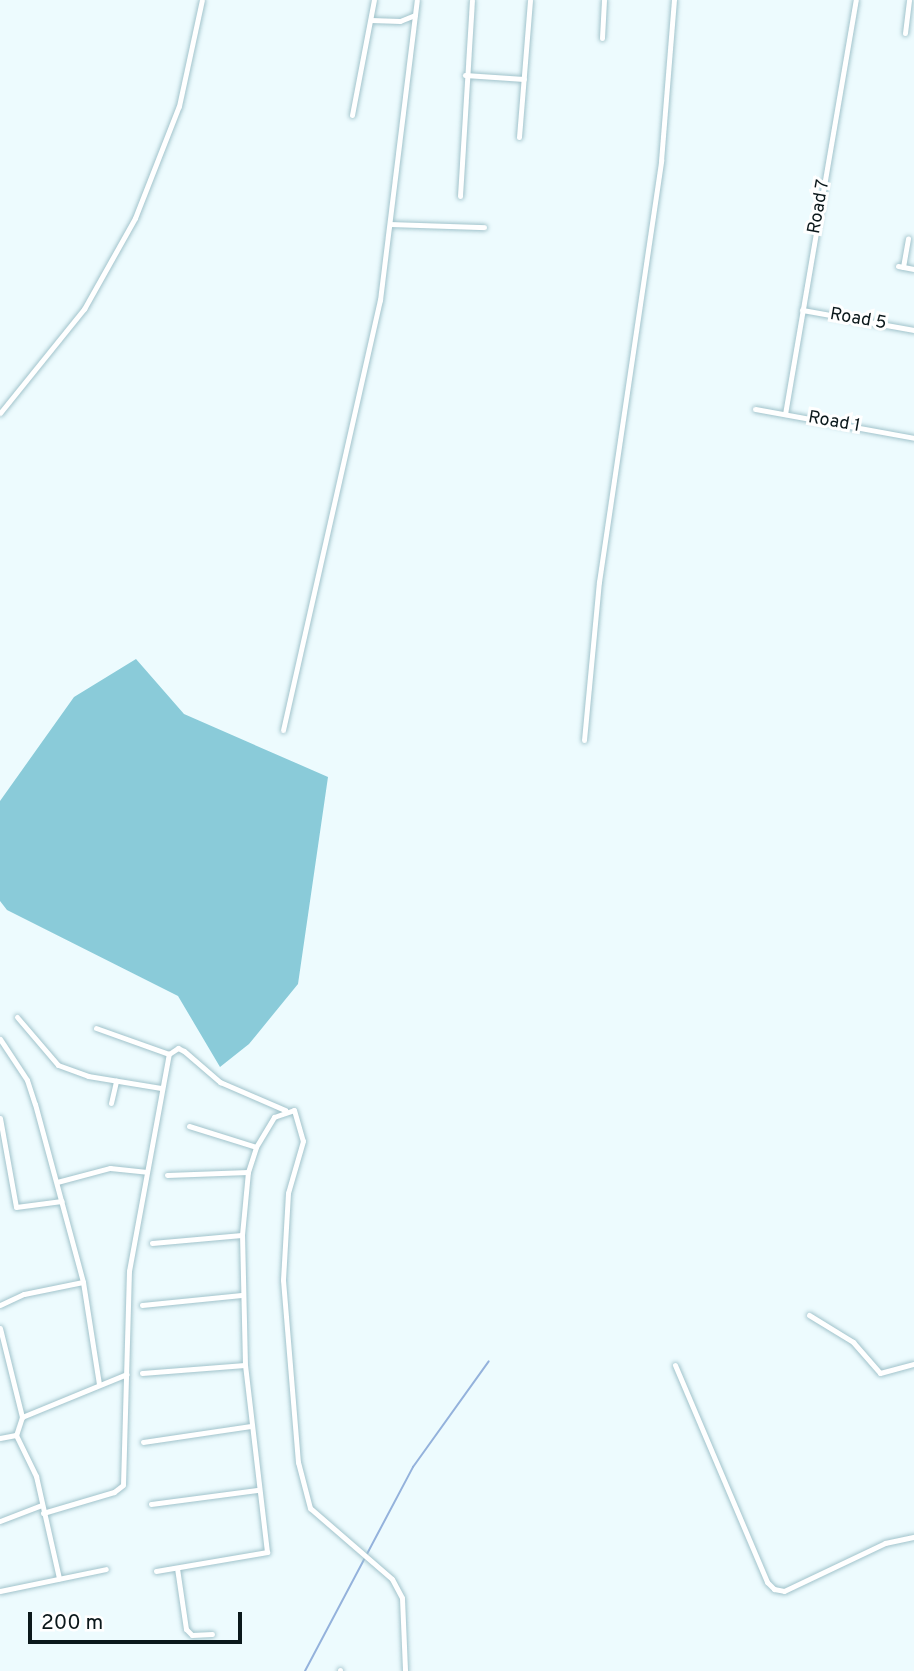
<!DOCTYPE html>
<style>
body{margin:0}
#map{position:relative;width:914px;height:1671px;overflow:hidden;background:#edfbfe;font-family:Overpass,sans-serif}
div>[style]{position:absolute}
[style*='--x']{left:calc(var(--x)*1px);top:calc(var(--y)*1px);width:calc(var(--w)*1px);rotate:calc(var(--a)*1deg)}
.forest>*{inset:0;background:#8acbd9}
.stream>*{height:2px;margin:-1px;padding:0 1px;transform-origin:1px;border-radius:1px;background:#94b2dc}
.roads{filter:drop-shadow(0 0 2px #a1c3cb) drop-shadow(0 0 2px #a1c3cb)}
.street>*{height:5px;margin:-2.5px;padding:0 2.5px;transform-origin:2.5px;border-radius:2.5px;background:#fff}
span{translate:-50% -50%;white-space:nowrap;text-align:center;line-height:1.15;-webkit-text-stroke:6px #fff;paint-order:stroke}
.street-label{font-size:18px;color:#0b181b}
.scale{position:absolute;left:28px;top:1612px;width:214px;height:32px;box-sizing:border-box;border:4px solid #0b181b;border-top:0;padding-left:9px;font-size:21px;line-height:24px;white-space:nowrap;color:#0b181b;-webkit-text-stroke:5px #fff;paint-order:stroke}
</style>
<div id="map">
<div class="forest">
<i style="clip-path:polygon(136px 659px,184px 714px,328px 777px,298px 984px,249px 1044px,220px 1067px,178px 996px,7px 910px,0 901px,0 801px,74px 697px)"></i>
</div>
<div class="stream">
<i style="--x:305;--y:1671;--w:231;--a:-62.1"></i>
<i style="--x:413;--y:1467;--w:130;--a:-54.4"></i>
</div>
<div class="roads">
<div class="street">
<i style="--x:371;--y:20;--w:29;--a:2"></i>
<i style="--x:400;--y:21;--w:16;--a:-22"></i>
<i style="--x:905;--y:33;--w:33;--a:-83"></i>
<i style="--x:602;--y:38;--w:38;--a:-87"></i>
<i style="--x:465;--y:75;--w:59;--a:3.9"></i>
<i style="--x:352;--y:115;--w:117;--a:-79.2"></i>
<i style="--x:519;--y:137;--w:137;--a:-85.4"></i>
<i style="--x:460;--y:196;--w:196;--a:-86.5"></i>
<i style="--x:392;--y:224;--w:92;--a:1.9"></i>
<i style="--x:898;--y:266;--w:16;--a:11"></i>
<i style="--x:903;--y:267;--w:29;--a:-80"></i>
<i style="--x:802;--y:310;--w:114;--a:10.1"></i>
<i style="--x:755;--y:409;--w:162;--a:10.3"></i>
<i style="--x:0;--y:413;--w:134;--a:-51.1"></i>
<i style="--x:84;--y:309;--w:104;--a:-60.7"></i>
<i style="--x:135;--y:218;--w:120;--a:-68.6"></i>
<i style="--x:179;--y:106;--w:108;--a:-77.8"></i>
<i style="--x:785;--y:414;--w:420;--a:-80.3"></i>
<i style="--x:283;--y:730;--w:441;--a:-77.3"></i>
<i style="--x:380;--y:300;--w:302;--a:-83"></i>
<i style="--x:584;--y:740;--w:159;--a:-84.6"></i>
<i style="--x:599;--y:582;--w:426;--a:-81.6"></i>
<i style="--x:661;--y:161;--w:162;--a:-85.4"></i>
<i style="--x:17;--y:1017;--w:63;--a:49.5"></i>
<i style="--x:58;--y:1065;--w:32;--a:20"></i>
<i style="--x:88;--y:1076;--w:74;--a:9.3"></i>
<i style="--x:96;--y:1028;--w:77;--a:19.6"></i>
<i style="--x:0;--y:1039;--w:49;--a:56.6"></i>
<i style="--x:27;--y:1080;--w:25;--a:72"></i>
<i style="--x:35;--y:1104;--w:184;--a:74.9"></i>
<i style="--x:83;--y:1282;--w:103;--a:81.1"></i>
<i style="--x:111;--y:1103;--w:23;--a:-77"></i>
<i style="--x:0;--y:1118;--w:90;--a:79.8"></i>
<i style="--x:16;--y:1207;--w:46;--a:-7.4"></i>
<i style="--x:189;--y:1126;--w:70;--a:17.4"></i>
<i style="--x:167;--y:1175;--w:81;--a:-2.1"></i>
<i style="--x:57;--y:1182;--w:55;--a:-14.8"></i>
<i style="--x:110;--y:1168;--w:37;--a:6"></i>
<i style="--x:152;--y:1243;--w:90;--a:-5.1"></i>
<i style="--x:0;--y:1305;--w:26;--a:-25"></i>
<i style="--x:24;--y:1294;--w:60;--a:-11.5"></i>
<i style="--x:142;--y:1305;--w:100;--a:-5.8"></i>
<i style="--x:809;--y:1315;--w:52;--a:31.5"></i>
<i style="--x:853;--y:1342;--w:41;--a:48.9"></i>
<i style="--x:880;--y:1373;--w:35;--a:-15"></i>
<i style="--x:0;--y:1328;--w:92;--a:76.1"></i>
<i style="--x:22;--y:1417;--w:19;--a:108"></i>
<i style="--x:675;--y:1365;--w:236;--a:67"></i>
<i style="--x:767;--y:1582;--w:10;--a:45"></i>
<i style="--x:774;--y:1589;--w:10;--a:11"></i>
<i style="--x:784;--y:1591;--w:112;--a:-25.4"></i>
<i style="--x:885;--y:1543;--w:30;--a:-12"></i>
<i style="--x:142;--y:1373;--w:103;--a:-4.4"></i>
<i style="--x:22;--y:1417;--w:113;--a:-22.3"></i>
<i style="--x:16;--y:1435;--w:46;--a:64"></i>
<i style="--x:36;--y:1476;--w:105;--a:77.3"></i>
<i style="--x:0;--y:1438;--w:16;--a:-11"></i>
<i style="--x:143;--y:1442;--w:109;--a:-8.4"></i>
<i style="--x:151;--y:1504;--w:107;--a:-7.5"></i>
<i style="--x:43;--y:1513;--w:74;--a:-16.5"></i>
<i style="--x:114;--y:1492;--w:11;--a:-38"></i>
<i style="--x:123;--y:1485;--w:214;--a:-88.4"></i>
<i style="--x:129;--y:1271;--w:221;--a:-79.6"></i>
<i style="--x:169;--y:1054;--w:11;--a:-34"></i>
<i style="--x:178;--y:1048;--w:7;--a:27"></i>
<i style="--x:184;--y:1051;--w:48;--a:40.7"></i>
<i style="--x:220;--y:1082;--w:71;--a:23.3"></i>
<i style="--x:0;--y:1521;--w:45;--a:-20.9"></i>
<i style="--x:177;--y:1568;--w:62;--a:81.6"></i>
<i style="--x:186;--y:1629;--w:8;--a:45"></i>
<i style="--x:192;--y:1635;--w:20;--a:-3"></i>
<i style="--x:156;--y:1571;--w:113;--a:-9.7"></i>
<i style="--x:267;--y:1552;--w:188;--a:-96.7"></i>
<i style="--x:245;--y:1365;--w:130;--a:-91.3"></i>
<i style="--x:242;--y:1235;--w:63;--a:-84.6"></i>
<i style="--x:248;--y:1172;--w:26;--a:-72"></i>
<i style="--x:256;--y:1147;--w:35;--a:-59"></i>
<i style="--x:274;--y:1117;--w:21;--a:-19"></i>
<i style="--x:294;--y:1110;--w:32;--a:74"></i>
<i style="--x:303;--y:1141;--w:54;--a:106.1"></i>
<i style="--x:288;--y:1193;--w:87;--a:93.3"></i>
<i style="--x:283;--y:1280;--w:183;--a:85.3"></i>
<i style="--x:298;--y:1462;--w:48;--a:75.4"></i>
<i style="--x:310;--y:1508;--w:108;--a:40.9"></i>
<i style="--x:392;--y:1579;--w:21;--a:62"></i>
<i style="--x:402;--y:1598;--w:73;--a:87.6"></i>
<i style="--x:0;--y:1591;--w:108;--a:-11.7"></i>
<i style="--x:340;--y:1670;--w:1;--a:90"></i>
</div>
</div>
<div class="street-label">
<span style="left:820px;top:207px;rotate:-80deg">Road 7</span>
<span style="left:858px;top:320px;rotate:10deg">Road 5</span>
<span style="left:834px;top:423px;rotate:10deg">Road 1</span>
</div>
<div class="scale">200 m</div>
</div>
